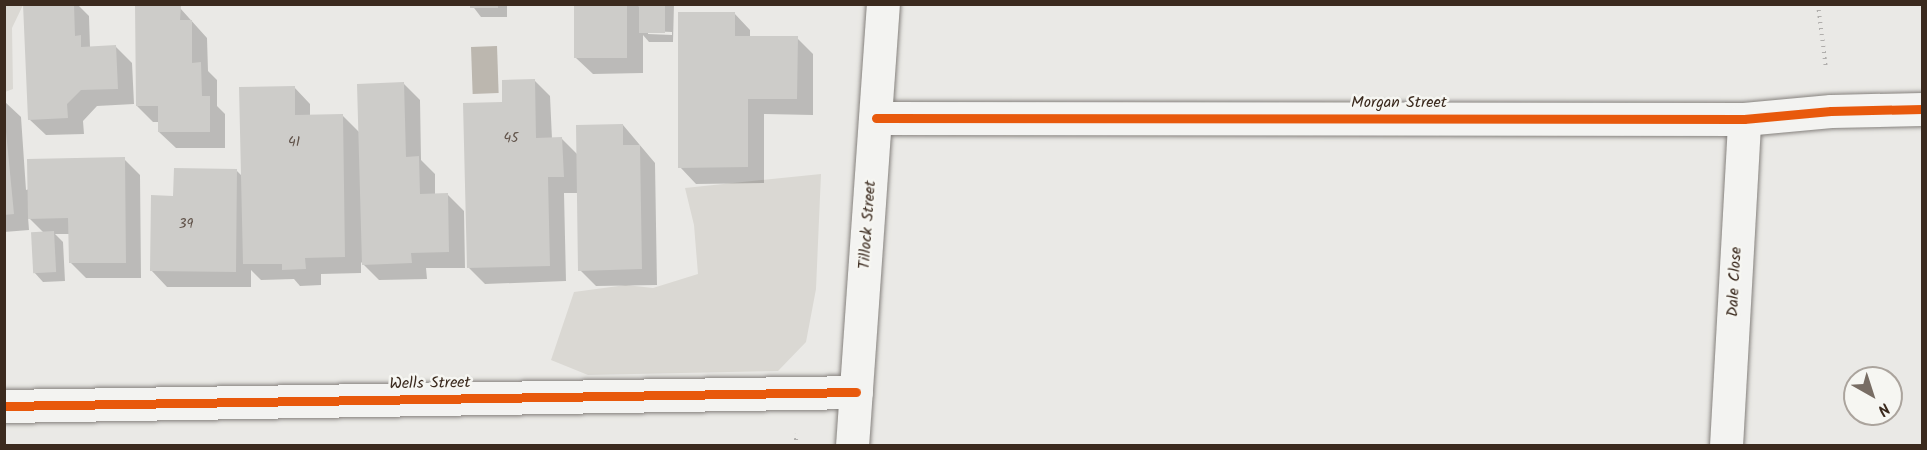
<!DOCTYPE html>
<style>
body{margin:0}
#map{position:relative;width:1927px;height:450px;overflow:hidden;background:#eae9e6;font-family:Kalam,sans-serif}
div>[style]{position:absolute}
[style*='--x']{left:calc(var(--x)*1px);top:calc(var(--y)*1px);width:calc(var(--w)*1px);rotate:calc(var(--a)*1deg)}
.green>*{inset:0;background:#dad8d3}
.water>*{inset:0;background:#bcb7af;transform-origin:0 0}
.shadow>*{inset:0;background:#0003}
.building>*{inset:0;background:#cdccc9;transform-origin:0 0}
.path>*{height:4px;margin-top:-2px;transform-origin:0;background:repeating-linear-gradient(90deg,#b0aeac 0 1.5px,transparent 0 6px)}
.roads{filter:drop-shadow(0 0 2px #85817d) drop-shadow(0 0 2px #85817d)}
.minor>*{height:33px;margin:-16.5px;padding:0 16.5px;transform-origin:16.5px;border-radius:16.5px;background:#f3f3f1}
.cycleway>*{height:9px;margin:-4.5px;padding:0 4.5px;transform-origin:4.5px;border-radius:4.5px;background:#e8590c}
span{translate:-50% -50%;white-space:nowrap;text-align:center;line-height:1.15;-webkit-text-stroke:5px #f6f6f2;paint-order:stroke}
.number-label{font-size:14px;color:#605249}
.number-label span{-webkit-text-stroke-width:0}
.street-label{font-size:16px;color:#3b2a1e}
.frame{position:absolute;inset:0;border:6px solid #3b2a1e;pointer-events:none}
.north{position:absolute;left:1843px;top:366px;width:60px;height:60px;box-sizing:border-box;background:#f6f6f2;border:2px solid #aba49d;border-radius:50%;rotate:141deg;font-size:16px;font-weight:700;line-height:24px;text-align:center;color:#3b2a1e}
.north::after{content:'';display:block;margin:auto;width:21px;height:27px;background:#786d64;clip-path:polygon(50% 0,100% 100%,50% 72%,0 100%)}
</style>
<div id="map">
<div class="green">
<i style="clip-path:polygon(4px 5px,23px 5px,12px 28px,13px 89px,5px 92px)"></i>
<i style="clip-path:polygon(821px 174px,816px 289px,806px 342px,778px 371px,588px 375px,551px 360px,574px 292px,626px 285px,653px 288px,698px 274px,694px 225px,685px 188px)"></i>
</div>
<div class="water">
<i style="left:497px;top:46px;width:47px;height:26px;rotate:88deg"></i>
</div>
<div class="shadow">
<i style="clip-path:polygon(24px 4px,77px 4px,89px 16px,90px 47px,116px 47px,132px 63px,134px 104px,97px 106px,83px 121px,84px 134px,46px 135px,29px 119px)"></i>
<i style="clip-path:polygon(136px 4px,172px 4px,180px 8px,207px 38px,208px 71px,217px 80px,217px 106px,225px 114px,225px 148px,176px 148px,159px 132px,159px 122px,153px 122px,137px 106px)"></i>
<i style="clip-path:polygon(471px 4px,507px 4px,507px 17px,481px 17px)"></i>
<i style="clip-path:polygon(evenodd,576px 4px,637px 4px,640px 8px,640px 4px,674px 4px,673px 42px,649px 42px,643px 35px,643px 73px,593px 74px,576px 58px,576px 4px,648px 31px,672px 32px,672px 35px,648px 34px,648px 31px)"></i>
<i style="clip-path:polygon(734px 13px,750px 30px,750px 38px,797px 38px,813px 54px,813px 115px,764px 114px,764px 183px,696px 184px,680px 167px)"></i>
<i style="clip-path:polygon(534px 80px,550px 96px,552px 139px,562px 139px,578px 155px,623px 125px,655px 163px,657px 285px,596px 286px,580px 270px,578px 193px,564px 193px,566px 281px,485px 284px,469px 268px,504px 103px)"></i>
<i style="clip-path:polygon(404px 84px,420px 100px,421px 160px,435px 174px,435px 195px,447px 194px,464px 211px,465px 268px,426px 268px,427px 279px,379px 280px,361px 262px,361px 273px,321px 274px,321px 285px,300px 286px,294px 279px,261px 280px,251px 270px,251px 287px,167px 287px,151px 270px,175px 197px,236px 170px,243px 177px,294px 87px,310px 104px,310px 116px,342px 115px,360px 133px)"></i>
<i style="clip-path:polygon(4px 101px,21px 117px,26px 190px,124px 159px,140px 175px,141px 278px,86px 278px,70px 262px,70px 234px,55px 234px,63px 242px,65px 281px,43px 282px,34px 272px,44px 233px,28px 217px,29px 230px,4px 232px)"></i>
</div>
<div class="building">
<i style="clip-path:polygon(23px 4px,74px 4px,75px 36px,81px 35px,81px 47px,116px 45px,118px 89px,81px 90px,67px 104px,68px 118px,28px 120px)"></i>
<i style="clip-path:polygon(135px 4px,181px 6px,180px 20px,192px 20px,192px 63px,201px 62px,202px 96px,210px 96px,210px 132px,158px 132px,158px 106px,136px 106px)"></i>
<i style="left:470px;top:4px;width:28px;height:4px"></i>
<i style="left:574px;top:4px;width:53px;height:54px"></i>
<i style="left:639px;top:4px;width:26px;height:29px"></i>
<i style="clip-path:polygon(678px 12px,735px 12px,735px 36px,798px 36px,797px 99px,748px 99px,748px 167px,678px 168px)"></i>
<i style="clip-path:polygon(535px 79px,536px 138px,562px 137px,564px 177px,548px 177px,550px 266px,467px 268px,463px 103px,502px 102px,502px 80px)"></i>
<i style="clip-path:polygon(404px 82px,406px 157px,419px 156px,420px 194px,448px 193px,449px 252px,411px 253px,412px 263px,362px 265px,357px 84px)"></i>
<i style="clip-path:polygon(295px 86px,295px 115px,343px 114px,345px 257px,305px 258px,306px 269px,282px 270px,282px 264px,243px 264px,239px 87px)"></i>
<i style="clip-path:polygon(4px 111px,14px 214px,4px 215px)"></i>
<i style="clip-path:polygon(623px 124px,623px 145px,640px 145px,642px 269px,578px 271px,576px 125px)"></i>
<i style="clip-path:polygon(125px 157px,126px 263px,69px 263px,68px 218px,28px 219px,27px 159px)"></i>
<i style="clip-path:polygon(174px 168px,237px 169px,236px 272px,150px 271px,151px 195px,173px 196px)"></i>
<i style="left:54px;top:231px;width:41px;height:23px;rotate:87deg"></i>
</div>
<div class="path">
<i style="--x:1818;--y:4;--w:65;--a:83"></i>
<i style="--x:795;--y:446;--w:12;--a:-81"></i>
</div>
<div class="roads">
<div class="minor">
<i style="--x:876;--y:118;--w:868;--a:0.07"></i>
<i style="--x:1744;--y:119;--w:87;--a:-5.3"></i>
<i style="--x:1831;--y:111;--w:91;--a:-1.3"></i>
<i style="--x:4;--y:406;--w:852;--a:-0.94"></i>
<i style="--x:852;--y:446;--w:443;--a:-86"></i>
<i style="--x:1726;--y:446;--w:327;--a:-86.8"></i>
</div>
</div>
<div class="cycleway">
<i style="--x:876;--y:118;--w:868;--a:0.07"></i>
<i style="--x:1744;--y:119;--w:87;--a:-5.3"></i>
<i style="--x:1831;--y:111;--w:91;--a:-1.3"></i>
<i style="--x:4;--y:406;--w:852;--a:-0.94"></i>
</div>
<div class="number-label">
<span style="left:511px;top:138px">45</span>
<span style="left:294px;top:142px">41</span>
<span style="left:186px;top:224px">39</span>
</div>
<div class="street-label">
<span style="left:1399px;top:103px">Morgan Street</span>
<span style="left:868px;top:225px;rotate:-86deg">Tillock Street</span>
<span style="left:1735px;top:282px;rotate:-87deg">Dale Close</span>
<span style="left:430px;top:384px;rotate:-1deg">Wells Street</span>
</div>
<div class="frame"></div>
<div class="north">N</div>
</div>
